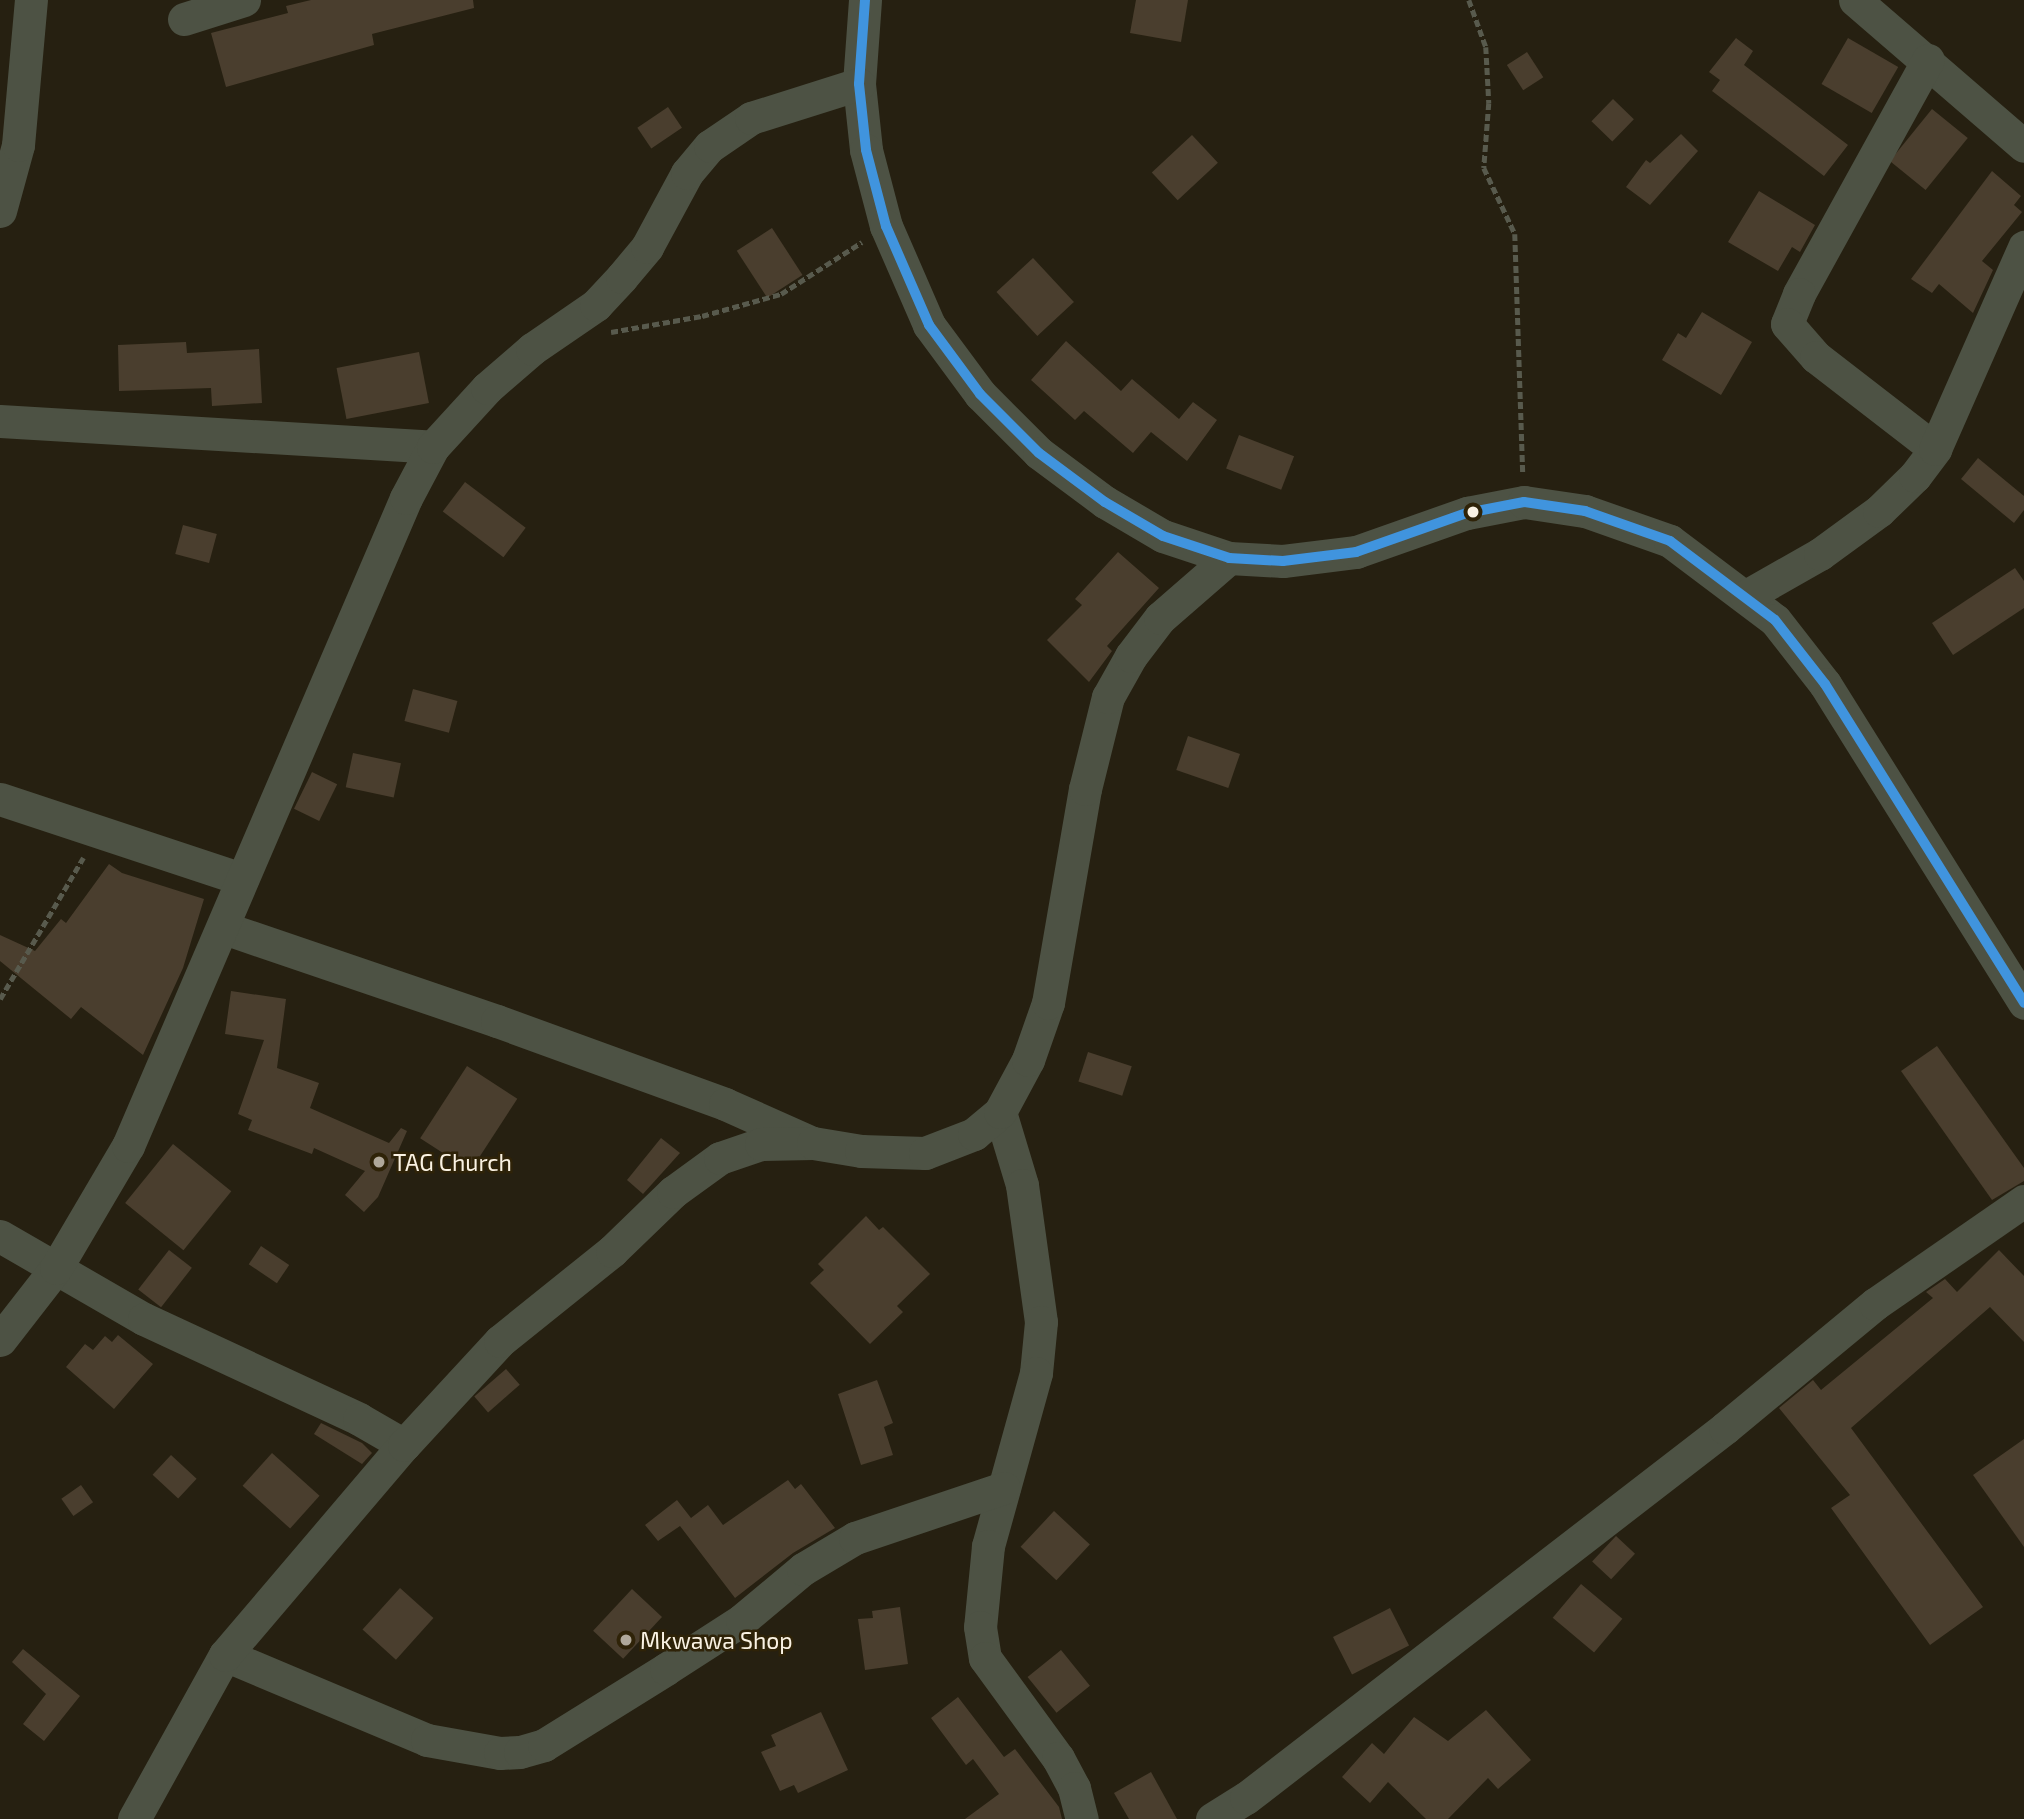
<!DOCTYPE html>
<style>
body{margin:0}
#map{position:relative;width:2024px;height:1819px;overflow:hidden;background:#262011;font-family:"Exo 2",sans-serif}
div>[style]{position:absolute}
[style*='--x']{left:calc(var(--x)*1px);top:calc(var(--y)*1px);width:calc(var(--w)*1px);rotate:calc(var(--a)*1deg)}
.building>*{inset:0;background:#4a3e2e;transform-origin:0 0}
.path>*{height:4.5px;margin-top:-2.25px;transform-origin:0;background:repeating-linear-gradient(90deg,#585a4d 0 7px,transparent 0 10.5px)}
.minor>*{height:33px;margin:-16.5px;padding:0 16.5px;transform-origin:16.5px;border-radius:16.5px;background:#4d5244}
.bus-1>*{height:10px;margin:-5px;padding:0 5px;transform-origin:5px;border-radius:5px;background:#4094de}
.dots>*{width:19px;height:19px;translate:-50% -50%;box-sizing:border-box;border:4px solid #2f2308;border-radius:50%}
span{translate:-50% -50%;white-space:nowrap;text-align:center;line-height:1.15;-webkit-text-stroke:5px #2f2308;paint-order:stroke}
.poi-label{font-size:23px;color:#faf2e3}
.left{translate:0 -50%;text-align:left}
</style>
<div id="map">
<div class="building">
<i style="clip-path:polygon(311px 0,473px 0,474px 8px,372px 34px,374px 45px,226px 87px,211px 33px,288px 13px,286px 6px)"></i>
<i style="clip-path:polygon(1136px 0,1188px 0,1181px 42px,1130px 33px)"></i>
<i style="clip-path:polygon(1736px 38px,1753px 51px,1744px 65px,1848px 145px,1824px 176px,1712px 91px,1720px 80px,1709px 72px)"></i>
<i style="left:1848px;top:38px;width:58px;height:53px;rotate:30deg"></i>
<i style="left:1527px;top:52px;width:30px;height:24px;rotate:57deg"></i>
<i style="left:1613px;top:99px;width:29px;height:31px;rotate:44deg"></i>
<i style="left:668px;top:107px;width:25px;height:37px;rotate:56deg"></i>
<i style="left:1932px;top:109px;width:46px;height:67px;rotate:39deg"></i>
<i style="clip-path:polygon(1681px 134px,1698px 151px,1650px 205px,1626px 187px,1646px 160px,1650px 163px)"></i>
<i style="left:1192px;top:135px;width:38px;height:55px;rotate:47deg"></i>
<i style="clip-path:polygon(1992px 171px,2021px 196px,2014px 205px,2022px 212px,1982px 261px,1993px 270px,1973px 313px,1939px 284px,1932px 293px,1911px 279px)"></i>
<i style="clip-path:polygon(1759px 191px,1815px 225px,1800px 252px,1792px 247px,1778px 271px,1728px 242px)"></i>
<i style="left:772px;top:228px;width:56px;height:42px;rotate:57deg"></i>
<i style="left:1033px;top:258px;width:60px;height:50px;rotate:47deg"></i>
<i style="clip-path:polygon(1702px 312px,1752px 342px,1721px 395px,1662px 360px,1678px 333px,1686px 338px)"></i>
<i style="clip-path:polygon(1066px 341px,1121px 391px,1132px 379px,1179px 419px,1193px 402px,1217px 420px,1187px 461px,1151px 432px,1133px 453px,1084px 411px,1075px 420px,1031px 380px)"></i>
<i style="clip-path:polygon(186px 342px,187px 353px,259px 349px,262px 403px,212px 406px,211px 388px,119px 391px,118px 345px)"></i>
<i style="left:419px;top:352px;width:52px;height:84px;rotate:79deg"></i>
<i style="left:1239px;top:435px;width:59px;height:36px;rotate:21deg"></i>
<i style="clip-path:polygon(1978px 458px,2024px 496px,2024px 510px,2014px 523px,1961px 479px)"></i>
<i style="left:465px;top:482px;width:76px;height:37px;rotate:37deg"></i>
<i style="left:183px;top:525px;width:35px;height:30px;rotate:15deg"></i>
<i style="clip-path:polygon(1118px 552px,1159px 588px,1107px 646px,1112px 651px,1089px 682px,1047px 640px,1082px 605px,1075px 599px)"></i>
<i style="clip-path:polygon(2015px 568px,2024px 581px,2024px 608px,1953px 655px,1932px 623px)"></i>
<i style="left:413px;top:689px;width:46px;height:33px;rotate:15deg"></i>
<i style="left:1188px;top:736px;width:55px;height:36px;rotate:19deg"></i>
<i style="left:353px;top:753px;width:49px;height:35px;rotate:12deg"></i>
<i style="left:312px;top:772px;width:28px;height:41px;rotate:26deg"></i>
<i style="clip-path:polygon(109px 864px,122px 873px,204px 899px,183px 968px,143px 1055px,81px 1007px,71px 1019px,0 961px,0 935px,35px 951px,61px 919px,66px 923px)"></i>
<i style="clip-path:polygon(231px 991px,286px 999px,277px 1068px,319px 1083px,310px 1108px,389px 1143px,401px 1128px,407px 1131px,378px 1197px,364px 1212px,345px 1195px,365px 1171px,314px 1148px,312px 1154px,248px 1130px,252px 1120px,238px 1114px,264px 1040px,225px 1034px)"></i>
<i style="clip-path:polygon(1937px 1046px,2024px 1168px,2024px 1181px,1992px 1200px,1901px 1071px)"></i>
<i style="left:1088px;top:1052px;width:46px;height:31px;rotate:18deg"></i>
<i style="left:467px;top:1066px;width:60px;height:86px;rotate:33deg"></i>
<i style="clip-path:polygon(661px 1138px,680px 1153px,643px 1194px,627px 1180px)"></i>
<i style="left:173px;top:1144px;width:75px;height:76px;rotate:39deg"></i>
<i style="clip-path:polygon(866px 1216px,879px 1230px,883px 1227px,930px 1274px,897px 1306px,903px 1312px,870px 1344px,810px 1283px,824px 1270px,818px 1264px)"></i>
<i style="left:261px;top:1246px;width:34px;height:22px;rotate:34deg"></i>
<i style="left:169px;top:1250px;width:29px;height:50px;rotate:38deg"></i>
<i style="clip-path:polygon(1999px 1250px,2024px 1276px,2024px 1342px,1990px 1307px,1851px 1428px,1983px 1607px,1930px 1645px,1831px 1508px,1850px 1495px,1779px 1408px,1813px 1380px,1821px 1390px,1933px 1298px,1926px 1292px,1945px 1279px,1957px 1292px)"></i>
<i style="clip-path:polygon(118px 1335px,153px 1364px,114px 1409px,66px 1367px,85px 1344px,93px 1350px,105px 1336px,112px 1342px)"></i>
<i style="left:506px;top:1369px;width:21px;height:42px;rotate:49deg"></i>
<i style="clip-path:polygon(877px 1380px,893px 1423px,884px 1427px,893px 1455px,861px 1465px,838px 1394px)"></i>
<i style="clip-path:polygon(321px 1423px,362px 1443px,372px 1453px,362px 1464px,314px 1434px)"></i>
<i style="clip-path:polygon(2024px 1439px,2024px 1547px,1973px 1475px)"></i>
<i style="left:272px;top:1453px;width:64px;height:44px;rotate:42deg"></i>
<i style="left:171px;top:1455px;width:35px;height:27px;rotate:43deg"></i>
<i style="clip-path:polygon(788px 1480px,795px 1489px,801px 1484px,835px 1528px,793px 1553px,735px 1598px,680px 1526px,658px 1541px,645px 1525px,677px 1500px,691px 1518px,708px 1505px,723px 1525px)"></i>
<i style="left:81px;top:1485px;width:21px;height:24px;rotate:55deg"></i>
<i style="left:1054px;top:1511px;width:49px;height:49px;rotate:43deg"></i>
<i style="left:1616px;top:1536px;width:26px;height:35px;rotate:43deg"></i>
<i style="left:1581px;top:1584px;width:54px;height:44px;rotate:40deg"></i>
<i style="left:400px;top:1588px;width:45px;height:56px;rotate:42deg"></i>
<i style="left:632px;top:1589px;width:41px;height:57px;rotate:43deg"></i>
<i style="clip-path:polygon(900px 1607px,908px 1664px,865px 1670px,858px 1619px,873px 1618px,872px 1611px)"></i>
<i style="left:1390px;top:1608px;width:42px;height:64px;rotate:63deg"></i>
<i style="clip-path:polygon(23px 1649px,80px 1696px,44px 1741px,23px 1724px,46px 1694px,12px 1662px)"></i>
<i style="left:1061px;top:1650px;width:46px;height:43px;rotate:51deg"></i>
<i style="clip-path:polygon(958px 1697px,1004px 1757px,1015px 1749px,1059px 1807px,1062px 1819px,965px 1819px,999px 1794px,973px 1759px,966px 1765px,931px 1718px)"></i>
<i style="clip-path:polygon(1486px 1710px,1531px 1760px,1498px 1789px,1488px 1778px,1448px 1819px,1426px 1819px,1388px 1782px,1370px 1803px,1342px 1777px,1372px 1743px,1384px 1754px,1414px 1717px,1448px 1741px)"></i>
<i style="clip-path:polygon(821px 1712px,848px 1770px,798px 1793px,794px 1785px,780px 1791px,761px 1752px,776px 1746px,771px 1735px)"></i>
<i style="clip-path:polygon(1151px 1772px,1177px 1819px,1129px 1819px,1114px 1793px)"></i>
</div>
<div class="path">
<i style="--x:1469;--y:0;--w:50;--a:70.1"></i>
<i style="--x:1486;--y:47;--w:56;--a:86.9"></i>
<i style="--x:1489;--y:103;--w:65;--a:94.4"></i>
<i style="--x:1484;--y:168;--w:73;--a:64.8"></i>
<i style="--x:1515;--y:234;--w:240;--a:88.1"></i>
<i style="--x:611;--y:332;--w:92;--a:-10"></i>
<i style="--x:702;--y:316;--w:82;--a:-15.6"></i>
<i style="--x:781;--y:294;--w:96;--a:-32.7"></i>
<i style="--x:0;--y:999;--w:164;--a:-59.5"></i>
</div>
<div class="minor">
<i style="--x:865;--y:0;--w:84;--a:94.1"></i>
<i style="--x:859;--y:84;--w:66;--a:83.9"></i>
<i style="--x:866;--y:150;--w:79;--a:75.3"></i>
<i style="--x:886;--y:226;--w:108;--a:66.5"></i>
<i style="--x:929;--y:325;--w:86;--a:53.5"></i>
<i style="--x:980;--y:394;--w:83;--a:45"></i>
<i style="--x:1039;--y:453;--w:82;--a:36.6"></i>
<i style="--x:1105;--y:502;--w:67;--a:30.4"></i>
<i style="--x:1163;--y:536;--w:70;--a:18.4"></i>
<i style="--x:1229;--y:558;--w:54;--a:3.2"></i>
<i style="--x:1283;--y:561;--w:74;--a:-7"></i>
<i style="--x:1356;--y:552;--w:118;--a:-19.4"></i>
<i style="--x:1467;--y:513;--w:58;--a:-10.9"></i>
<i style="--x:1524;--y:502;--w:62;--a:8.4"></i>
<i style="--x:1585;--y:511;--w:90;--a:19.4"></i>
<i style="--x:1670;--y:541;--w:131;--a:37"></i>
<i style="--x:1775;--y:620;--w:81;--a:52"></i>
<i style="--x:1825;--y:684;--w:376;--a:58"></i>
<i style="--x:1855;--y:0;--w:223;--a:40.8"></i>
<i style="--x:184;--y:19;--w:63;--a:-17.6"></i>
<i style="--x:1928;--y:60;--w:267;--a:118.9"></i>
<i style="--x:1799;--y:294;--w:32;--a:112"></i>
<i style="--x:1787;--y:324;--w:44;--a:48.7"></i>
<i style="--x:1816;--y:357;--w:150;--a:37.7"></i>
<i style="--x:0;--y:211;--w:68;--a:-74.7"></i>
<i style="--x:18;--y:145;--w:146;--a:-84.9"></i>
<i style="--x:0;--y:421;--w:434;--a:3.4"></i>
<i style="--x:1746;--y:596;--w:85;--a:-29.6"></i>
<i style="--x:1820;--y:554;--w:73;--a:-36.1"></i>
<i style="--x:1879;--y:511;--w:50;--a:-44.2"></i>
<i style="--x:1915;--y:476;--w:34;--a:-53"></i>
<i style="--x:1935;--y:449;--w:221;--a:-66.2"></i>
<i style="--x:0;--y:799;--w:255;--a:18.3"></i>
<i style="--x:224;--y:928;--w:288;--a:18.8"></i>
<i style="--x:497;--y:1021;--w:243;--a:20"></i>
<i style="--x:725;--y:1104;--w:91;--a:24"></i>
<i style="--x:1000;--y:1112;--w:76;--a:73.2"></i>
<i style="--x:1022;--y:1185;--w:138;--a:82.1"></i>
<i style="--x:1041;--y:1322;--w:51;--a:95.6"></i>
<i style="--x:1036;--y:1373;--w:180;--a:105.5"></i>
<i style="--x:988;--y:1546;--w:81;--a:95.6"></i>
<i style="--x:980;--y:1627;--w:31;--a:81"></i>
<i style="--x:985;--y:1658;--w:124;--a:53.9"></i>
<i style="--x:1058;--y:1758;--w:34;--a:62"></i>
<i style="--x:1074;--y:1788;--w:32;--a:76"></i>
<i style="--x:0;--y:1236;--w:166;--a:30"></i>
<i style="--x:144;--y:1319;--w:237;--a:24.9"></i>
<i style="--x:359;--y:1419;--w:52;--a:30"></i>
<i style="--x:0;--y:1340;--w:91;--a:-52.1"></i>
<i style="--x:56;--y:1268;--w:142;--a:-59.5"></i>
<i style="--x:128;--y:1146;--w:705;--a:-66.78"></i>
<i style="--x:406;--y:498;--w:58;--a:-62.1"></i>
<i style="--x:433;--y:447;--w:80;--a:-47.5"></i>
<i style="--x:487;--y:388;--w:60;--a:-40.9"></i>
<i style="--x:532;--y:349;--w:78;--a:-34.5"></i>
<i style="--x:596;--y:305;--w:38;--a:-47"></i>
<i style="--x:622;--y:277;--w:39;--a:-50"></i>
<i style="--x:647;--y:247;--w:84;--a:-61.6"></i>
<i style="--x:687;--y:173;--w:35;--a:-50"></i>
<i style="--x:710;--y:146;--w:50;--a:-34.3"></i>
<i style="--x:751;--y:118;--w:113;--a:-17.5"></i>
<i style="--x:225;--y:1655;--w:219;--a:22.8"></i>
<i style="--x:427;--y:1740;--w:74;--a:10.1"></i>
<i style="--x:500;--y:1753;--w:20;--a:-3"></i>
<i style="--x:520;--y:1752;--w:25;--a:-16"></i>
<i style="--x:544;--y:1745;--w:144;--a:-31.9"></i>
<i style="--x:666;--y:1669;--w:90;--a:-32.8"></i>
<i style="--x:742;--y:1620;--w:80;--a:-39.9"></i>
<i style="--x:803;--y:1569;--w:61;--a:-30.8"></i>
<i style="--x:855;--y:1538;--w:157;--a:-18.6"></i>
<i style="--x:134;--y:1819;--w:188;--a:-61"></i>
<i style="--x:225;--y:1655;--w:276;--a:-49.6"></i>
<i style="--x:404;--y:1445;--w:142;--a:-47.3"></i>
<i style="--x:500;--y:1341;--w:144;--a:-38.8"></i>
<i style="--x:612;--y:1251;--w:85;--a:-44"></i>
<i style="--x:673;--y:1192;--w:58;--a:-35.9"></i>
<i style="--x:720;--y:1158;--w:43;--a:-18.9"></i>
<i style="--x:761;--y:1144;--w:52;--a:-1.1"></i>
<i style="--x:813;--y:1143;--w:49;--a:9.5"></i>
<i style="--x:861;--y:1151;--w:64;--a:1.8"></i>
<i style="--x:925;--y:1153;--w:53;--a:-21.2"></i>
<i style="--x:974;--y:1134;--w:34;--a:-40"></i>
<i style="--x:1000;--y:1112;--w:59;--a:-61.7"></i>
<i style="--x:1028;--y:1060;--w:60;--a:-70.7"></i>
<i style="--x:1048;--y:1003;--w:217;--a:-80.2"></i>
<i style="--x:1085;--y:789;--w:95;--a:-76"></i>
<i style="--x:1108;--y:697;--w:47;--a:-60.7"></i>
<i style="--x:1131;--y:656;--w:48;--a:-52.7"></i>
<i style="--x:1160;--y:618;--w:91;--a:-41"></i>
<i style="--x:1212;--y:1819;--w:40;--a:-32"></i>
<i style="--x:1246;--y:1798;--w:605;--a:-37.68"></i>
<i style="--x:1725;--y:1428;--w:195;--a:-39.6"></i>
<i style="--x:1875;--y:1304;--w:181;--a:-34.7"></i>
</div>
<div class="bus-1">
<i style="--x:865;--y:0;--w:84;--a:94.1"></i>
<i style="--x:859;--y:84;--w:66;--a:83.9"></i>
<i style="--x:866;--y:150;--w:79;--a:75.3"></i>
<i style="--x:886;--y:226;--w:108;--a:66.5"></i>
<i style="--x:929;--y:325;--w:86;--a:53.5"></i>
<i style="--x:980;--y:394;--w:83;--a:45"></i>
<i style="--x:1039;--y:453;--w:82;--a:36.6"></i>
<i style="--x:1105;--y:502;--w:67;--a:30.4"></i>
<i style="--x:1163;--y:536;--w:70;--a:18.4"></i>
<i style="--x:1229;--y:558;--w:54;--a:3.2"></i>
<i style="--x:1283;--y:561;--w:74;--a:-7"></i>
<i style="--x:1356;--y:552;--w:118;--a:-19.4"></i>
<i style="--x:1467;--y:513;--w:58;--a:-10.9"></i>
<i style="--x:1524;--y:502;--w:62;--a:8.4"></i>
<i style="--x:1585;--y:511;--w:90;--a:19.4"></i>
<i style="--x:1670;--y:541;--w:131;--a:37"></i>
<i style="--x:1775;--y:620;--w:81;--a:52"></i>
<i style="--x:1825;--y:684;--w:376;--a:58"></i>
</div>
<div class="dots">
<i style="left:1473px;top:512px;background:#faf2e3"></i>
<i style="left:379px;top:1162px;background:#b0a89a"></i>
<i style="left:626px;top:1640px;background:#b0a89a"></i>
</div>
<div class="poi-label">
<span class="left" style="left:393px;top:1162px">TAG Church</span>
<span class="left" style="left:640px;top:1640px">Mkwawa Shop</span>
</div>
</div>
